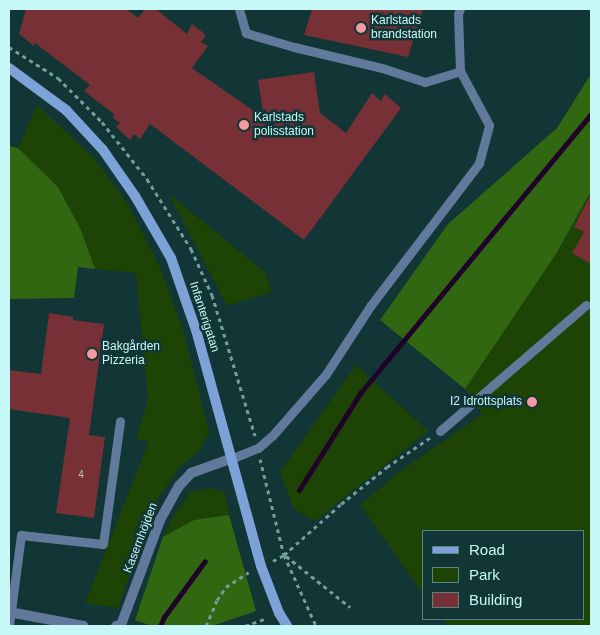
<!DOCTYPE html>
<meta charset="utf-8">
<style>
body{margin:0}
#map{position:relative;width:600px;height:635px;overflow:hidden;background:#123535;font-family:Arial,sans-serif}
div>[style]{position:absolute}
.green>*{inset:0;background:#1d4405}
.forest>*{inset:0;background:#316711}
.stream>*{height:5px;margin:-2.5px;padding:0 2.5px;transform-origin:2.5px;border-radius:2.5px;background:#1f0328}
.building>*{inset:0;background:#763036}
.path>*{height:3px;margin-top:-1.5px;transform-origin:0;background:repeating-linear-gradient(90deg,#739e9e 0 4px,transparent 0 8px)}
.lane>*{height:9px;margin:-4.5px;padding:0 4.5px;transform-origin:4.5px;border-radius:4.5px;background:#61799a}
.street>*{height:10px;margin:-5px;padding:0 5px;transform-origin:5px;border-radius:5px;background:#61799a}
.secondary>*{height:10px;margin:-5px;padding:0 5px;transform-origin:5px;border-radius:5px;background:#7da2d7}
.dots>*{width:14px;height:14px;translate:-50% -50%;box-sizing:border-box;border:2px solid #123535;border-radius:50%}
span{translate:-50% -50%;white-space:nowrap;text-align:center;line-height:1.15;-webkit-text-stroke:5px #123535;paint-order:stroke}
.number-label{font-size:10px;color:#b3c6c8}
.number-label span{-webkit-text-stroke-width:0}
.poi-label{font-size:12px;color:#c7f8f8}
.left{translate:0 -50%;text-align:left}
.right{translate:-100% -50%;text-align:right}
.street-label{font-size:12px;color:#c7f8f8}
.frame{position:absolute;inset:0;border:10px solid #c7f8f8;pointer-events:none}
.legend{position:absolute;left:422px;top:530px;width:162px;height:90px;box-sizing:border-box;background:#123535;border:1px solid #5a8383;margin:0;padding:6px 9px;list-style:none;font-size:15px;color:#c7f8f8}
.legend li{display:flex;align-items:center;gap:10px;height:25px}
.legend b{width:25px;border:1px solid #5a8383}
</style>
<div id="map">
<div class="green">
<i style="clip-path:polygon(37px 105px,93px 157px,126px 201px,159px 265px,183px 330px,209px 433px,200px 450px,178px 469px,155px 503px,118px 608px,85px 603px,149px 441px,136px 439px,148px 399px,136px 273px,95px 269px,81px 230px,58px 187px,18px 148px)"></i>
<i style="clip-path:polygon(591px 191px,591px 626px,451px 626px,442px 619px,584px 619px,584px 531px,424px 531px,424px 595px,360px 505px,398px 473px,482px 414px,465px 389px,556px 254px)"></i>
<i style="clip-path:polygon(169px 194px,265px 272px,272px 292px,227px 306px)"></i>
<i style="clip-path:polygon(356px 365px,428px 431px,315px 521px,294px 509px,280px 472px)"></i>
<i style="clip-path:polygon(210px 488px,225px 492px,229px 515px,194px 520px,163px 537px,176px 512px,191px 492px)"></i>
</div>
<div class="forest">
<i style="clip-path:polygon(591px 74px,591px 191px,556px 254px,465px 389px,380px 320px,448px 224px,557px 128px)"></i>
<i style="clip-path:polygon(9px 146px,18px 148px,58px 187px,81px 230px,95px 269px,78px 267px,74px 298px,9px 299px)"></i>
<i style="clip-path:polygon(229px 515px,256px 611px,212px 626px,152px 626px,135px 620px,163px 537px,194px 520px)"></i>
</div>
<div class="stream">
<i style="left:299px;top:490px;width:116px;rotate:-57.7deg"></i>
<i style="left:361px;top:392px;width:361px;rotate:-50.4deg"></i>
<i style="left:160px;top:626px;width:10px;rotate:-66deg"></i>
<i style="left:164px;top:617px;width:69px;rotate:-53.8deg"></i>
</div>
<div class="building">
<i style="clip-path:polygon(26px 9px,126px 9px,138px 18px,145px 9px,156px 9px,187px 34px,192px 24px,206px 35px,201px 42px,208px 46px,192px 68px,264px 118px,258px 80px,314px 72px,320px 113px,346px 133px,372px 93px,381px 101px,385px 94px,401px 108px,304px 240px,150px 124px,140px 139px,134px 134px,130px 140px,116px 127px,120px 123px,113px 118px,114px 114px,84px 91px,90px 85px,35px 43px,34px 46px,19px 34px)"></i>
<i style="clip-path:polygon(312px 9px,423px 9px,408px 57px,304px 35px)"></i>
<i style="clip-path:polygon(591px 194px,591px 264px,572px 253px,584px 232px,574px 227px)"></i>
<i style="clip-path:polygon(49px 313px,73px 317px,73px 320px,104px 324px,89px 435px,105px 437px,94px 518px,56px 513px,70px 418px,9px 409px,9px 370px,41px 374px)"></i>
</div>
<div class="path">
<i style="left:9px;top:47px;width:58px;rotate:32.3deg"></i>
<i style="left:58px;top:78px;width:62px;rotate:45deg"></i>
<i style="left:102px;top:122px;width:73px;rotate:51.7deg"></i>
<i style="left:147px;top:179px;width:83px;rotate:57.8deg"></i>
<i style="left:191px;top:249px;width:51px;rotate:65.5deg"></i>
<i style="left:212px;top:295px;width:147px;rotate:73deg"></i>
<i style="left:260px;top:459px;width:99px;rotate:76deg"></i>
<i style="left:284px;top:555px;width:78px;rotate:65.7deg"></i>
<i style="left:286px;top:556px;width:82px;rotate:38.6deg"></i>
<i style="left:273px;top:561px;width:13px;rotate:-29deg"></i>
<i style="left:284px;top:555px;width:76px;rotate:-41.8deg"></i>
<i style="left:341px;top:504px;width:59px;rotate:-38.8deg"></i>
<i style="left:387px;top:467px;width:53px;rotate:-34.3deg"></i>
<i style="left:206px;top:626px;width:28px;rotate:-67deg"></i>
<i style="left:217px;top:600px;width:16px;rotate:-55deg"></i>
<i style="left:226px;top:587px;width:27px;rotate:-33deg"></i>
<i style="left:245px;top:626px;width:23px;rotate:-20deg"></i>
</div>
<div class="lane">
<i style="left:239px;top:9px;width:25px;rotate:74deg"></i>
<i style="left:246px;top:33px;width:50px;rotate:16.3deg"></i>
<i style="left:294px;top:47px;width:90px;rotate:13.4deg"></i>
<i style="left:382px;top:68px;width:45px;rotate:18deg"></i>
<i style="left:425px;top:82px;width:37px;rotate:-17deg"></i>
<i style="left:440px;top:431px;width:193px;rotate:-40.8deg"></i>
<i style="left:233px;top:458px;width:27px;rotate:-22deg"></i>
<i style="left:258px;top:448px;width:18px;rotate:-41deg"></i>
<i style="left:272px;top:436px;width:82px;rotate:-48.9deg"></i>
<i style="left:326px;top:374px;width:82px;rotate:-56.9deg"></i>
<i style="left:371px;top:305px;width:178px;rotate:-52.7deg"></i>
<i style="left:479px;top:163px;width:39px;rotate:-75deg"></i>
<i style="left:489px;top:125px;width:61px;rotate:-118.2deg"></i>
<i style="left:460px;top:71px;width:57px;rotate:-92deg"></i>
<i style="left:458px;top:14px;width:5px;rotate:-68deg"></i>
<i style="left:9px;top:626px;width:92px;rotate:-82.5deg"></i>
<i style="left:21px;top:535px;width:82px;rotate:6.3deg"></i>
<i style="left:103px;top:544px;width:124px;rotate:-82.1deg"></i>
</div>
<div class="street">
<i style="left:9px;top:612px;width:76px;rotate:10.6deg"></i>
<i style="left:116px;top:626px;width:5px;rotate:-11deg"></i>
<i style="left:121px;top:625px;width:112px;rotate:-69.6deg"></i>
<i style="left:160px;top:520px;width:39px;rotate:-61deg"></i>
<i style="left:179px;top:486px;width:18px;rotate:-47deg"></i>
<i style="left:191px;top:473px;width:45px;rotate:-19.7deg"></i>
</div>
<div class="secondary">
<i style="left:9px;top:68px;width:71px;rotate:36.4deg"></i>
<i style="left:66px;top:110px;width:54px;rotate:47.2deg"></i>
<i style="left:103px;top:150px;width:56px;rotate:55.2deg"></i>
<i style="left:135px;top:196px;width:72px;rotate:59.9deg"></i>
<i style="left:171px;top:258px;width:76px;rotate:70.9deg"></i>
<i style="left:196px;top:330px;width:245px;rotate:74.6deg"></i>
<i style="left:261px;top:566px;width:50px;rotate:69deg"></i>
<i style="left:279px;top:613px;width:15px;rotate:58deg"></i>
</div>
<div class="dots">
<i style="left:361px;top:28px;background:#f49b9f"></i>
<i style="left:244px;top:125px;background:#f49b9f"></i>
<i style="left:92px;top:354px;background:#f49b9f"></i>
<i style="left:532px;top:402px;background:#f49b9f"></i>
</div>
<div class="number-label">
<span style="left:81px;top:475px">4</span>
</div>
<div class="poi-label">
<span class="left" style="left:371px;top:28px">Karlstads<br>brandstation</span>
<span class="left" style="left:254px;top:125px">Karlstads<br>polisstation</span>
<span class="left" style="left:102px;top:354px">Bakgården<br>Pizzeria</span>
<span class="right" style="left:522px;top:402px">I2 Idrottsplats</span>
</div>
<div class="street-label">
<span style="left:204px;top:317px;rotate:72deg">Infanterigatan</span>
<span style="left:141px;top:538px;rotate:-69deg">Kasernhöjden</span>
</div>
<div class="frame"></div>
<ul class="legend">
<li><b style="height:6px;background:#7da2d7"></b>Road</li>
<li><b style="height:14px;background:#1d4405"></b>Park</li>
<li><b style="height:14px;background:#763036"></b>Building</li>
</ul>
</div>
